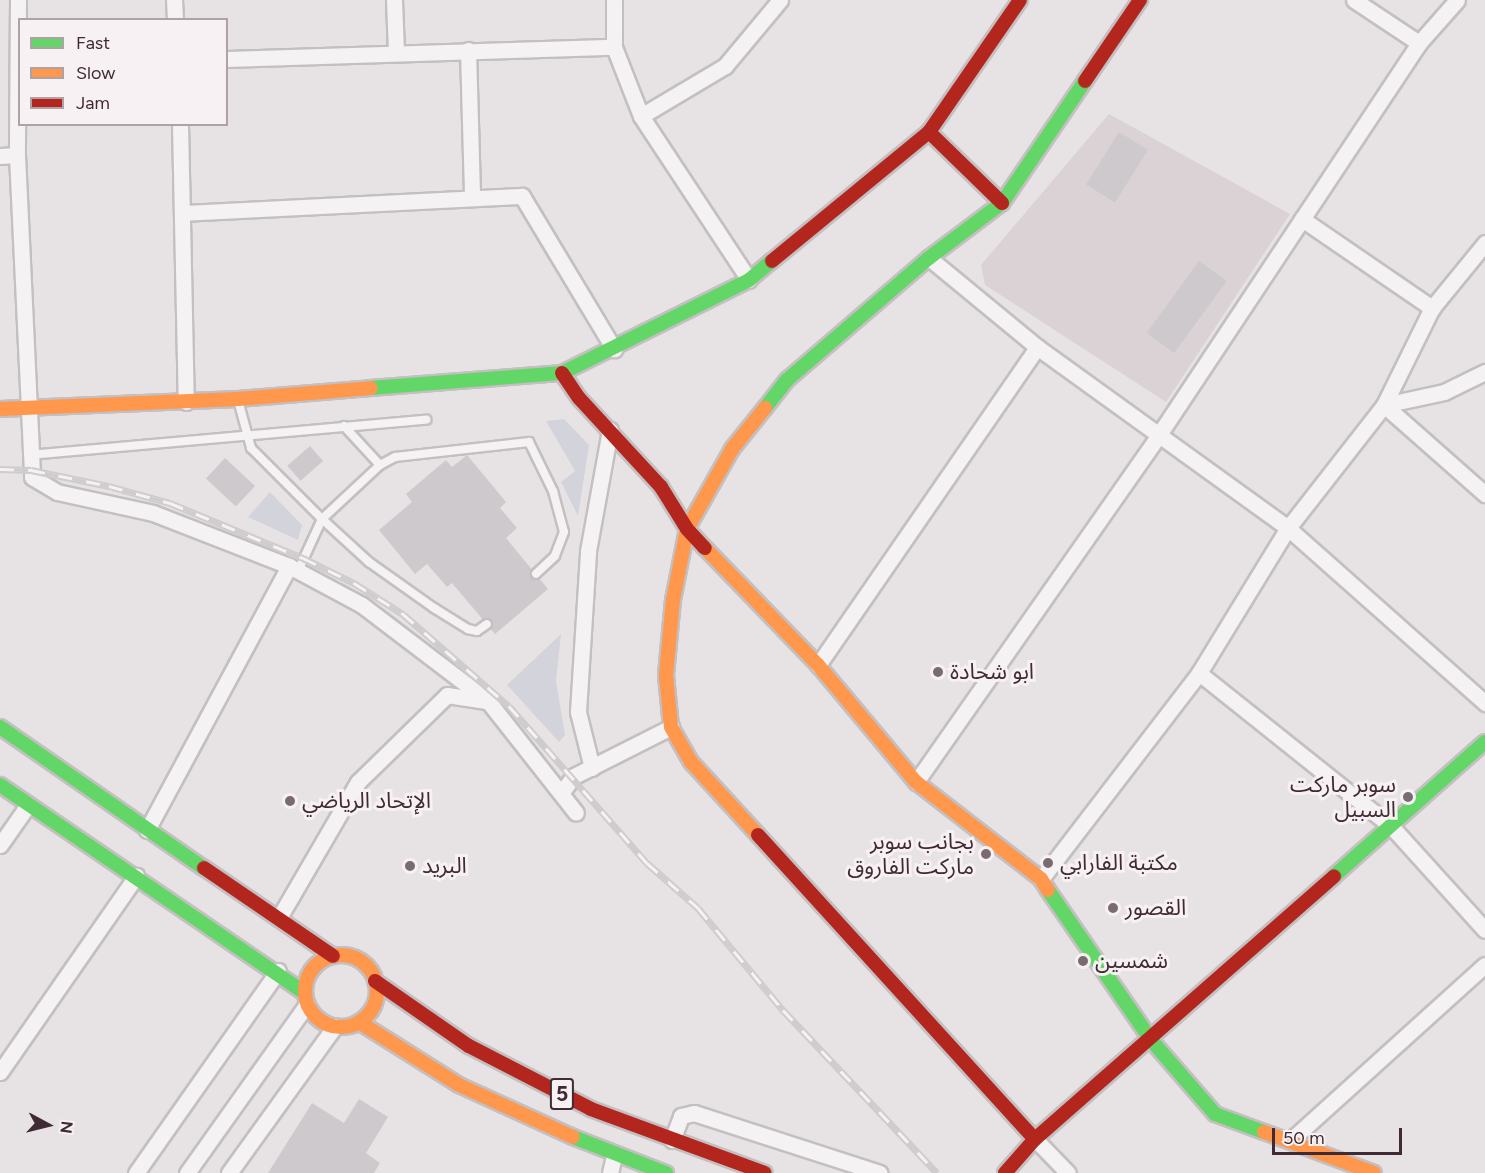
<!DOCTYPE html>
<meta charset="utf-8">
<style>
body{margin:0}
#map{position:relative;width:1485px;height:1173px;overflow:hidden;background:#e7e3e5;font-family:Figtree,"Noto Sans Arabic",sans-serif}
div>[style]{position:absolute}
.built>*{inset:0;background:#dad2d5}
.green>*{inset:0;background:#d3d4db}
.building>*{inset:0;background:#cec9cc;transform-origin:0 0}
.roads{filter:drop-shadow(2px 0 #c4bfc1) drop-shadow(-2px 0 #c4bfc1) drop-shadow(0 2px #c4bfc1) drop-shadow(0 -2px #c4bfc1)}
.lane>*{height:8px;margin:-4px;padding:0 4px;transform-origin:4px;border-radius:4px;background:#f5f2f3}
.street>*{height:15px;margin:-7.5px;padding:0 7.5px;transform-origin:7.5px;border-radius:7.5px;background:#f5f2f3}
.fast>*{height:14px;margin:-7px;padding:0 7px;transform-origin:7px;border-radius:7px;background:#63d668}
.slow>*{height:14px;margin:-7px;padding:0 7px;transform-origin:7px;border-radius:7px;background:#ff974d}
.slow>.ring{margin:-7px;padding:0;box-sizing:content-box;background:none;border:14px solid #ff974d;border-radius:50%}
.jam>*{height:14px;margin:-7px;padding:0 7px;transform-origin:7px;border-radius:7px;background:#b3261e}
.rail>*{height:7px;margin-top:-3.5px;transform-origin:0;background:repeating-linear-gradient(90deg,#f7f1f4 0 14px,#cfcccd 0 28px);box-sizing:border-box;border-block:2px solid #cfcccd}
.dots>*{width:16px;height:16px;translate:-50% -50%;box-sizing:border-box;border:3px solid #f7f1f4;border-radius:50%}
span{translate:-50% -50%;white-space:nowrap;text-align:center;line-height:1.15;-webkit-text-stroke:6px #f7f1f4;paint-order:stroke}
.shield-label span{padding:2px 4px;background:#f7f1f4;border:2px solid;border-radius:4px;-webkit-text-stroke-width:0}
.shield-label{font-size:21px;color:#402b34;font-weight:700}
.poi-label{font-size:22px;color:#402b34}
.left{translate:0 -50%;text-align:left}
.right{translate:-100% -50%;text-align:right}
.legend{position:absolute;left:18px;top:18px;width:210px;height:108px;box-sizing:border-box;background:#f7f1f4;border:2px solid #aea2a7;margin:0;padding:8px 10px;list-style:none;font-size:18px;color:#402b34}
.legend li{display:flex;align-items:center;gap:12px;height:30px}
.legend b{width:30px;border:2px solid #aea2a7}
.north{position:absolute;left:18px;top:1095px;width:60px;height:60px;-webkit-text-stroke:4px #f7f1f4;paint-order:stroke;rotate:97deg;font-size:16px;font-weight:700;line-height:24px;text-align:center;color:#402b34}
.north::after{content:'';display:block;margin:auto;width:21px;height:27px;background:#402b34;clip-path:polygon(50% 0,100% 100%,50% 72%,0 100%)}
.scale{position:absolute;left:1272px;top:1128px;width:130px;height:27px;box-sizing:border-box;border:3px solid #402b34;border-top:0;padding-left:8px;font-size:18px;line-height:21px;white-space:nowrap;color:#402b34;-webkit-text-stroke:4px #f7f1f4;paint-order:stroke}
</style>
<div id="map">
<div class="built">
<i style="clip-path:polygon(1109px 114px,1290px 214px,1166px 402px,985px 285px,981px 265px)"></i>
</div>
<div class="green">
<i style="clip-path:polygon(564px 419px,589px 445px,578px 516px,561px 482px,575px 471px,546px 421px)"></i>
<i style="clip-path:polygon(270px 492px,302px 525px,298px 540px,248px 517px)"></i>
<i style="clip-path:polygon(561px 634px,556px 681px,565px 735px,559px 742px,507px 685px)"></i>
</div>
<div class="building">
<i style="left:1119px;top:132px;width:34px;height:62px;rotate:32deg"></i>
<i style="left:1199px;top:261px;width:34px;height:89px;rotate:36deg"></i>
<i style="left:310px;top:446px;width:20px;height:30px;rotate:49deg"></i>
<i style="clip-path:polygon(467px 455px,506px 502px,500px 508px,517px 528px,506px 538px,548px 589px,495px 634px,452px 583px,447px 587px,427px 564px,415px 574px,379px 530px,412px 502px,406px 494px,446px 460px,452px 467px)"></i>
<i style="left:225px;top:458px;width:41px;height:28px;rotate:43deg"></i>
<i style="clip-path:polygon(359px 1099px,388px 1117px,366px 1153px,380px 1163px,374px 1173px,268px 1173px,312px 1103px,344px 1123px)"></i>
</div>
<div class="roads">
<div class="lane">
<i style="left:238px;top:400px;width:50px;rotate:74.8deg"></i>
<i style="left:251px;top:448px;width:100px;rotate:45deg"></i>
<i style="left:322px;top:519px;width:79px;rotate:-43deg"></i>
<i style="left:344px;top:426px;width:53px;rotate:47.3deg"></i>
<i style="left:380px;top:465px;width:17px;rotate:-28deg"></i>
<i style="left:395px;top:457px;width:135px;rotate:-6.4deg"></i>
<i style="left:529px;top:442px;width:55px;rotate:63.9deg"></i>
<i style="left:553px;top:491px;width:42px;rotate:75deg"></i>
<i style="left:564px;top:532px;width:26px;rotate:111deg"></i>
<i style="left:555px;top:556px;width:26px;rotate:137deg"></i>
<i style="left:30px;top:455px;width:398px;rotate:-5.1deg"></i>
<i style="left:298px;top:571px;width:57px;rotate:-65.2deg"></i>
<i style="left:322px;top:519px;width:64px;rotate:42.5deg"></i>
<i style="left:369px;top:562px;width:80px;rotate:35.3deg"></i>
<i style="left:434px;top:608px;width:40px;rotate:32deg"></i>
<i style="left:468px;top:629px;width:9px;rotate:13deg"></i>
<i style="left:477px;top:631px;width:12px;rotate:-35deg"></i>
</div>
<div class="street">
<i style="left:18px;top:0;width:155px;rotate:90.4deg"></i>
<i style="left:17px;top:155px;width:322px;rotate:87.3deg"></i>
<i style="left:32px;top:477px;width:29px;rotate:31deg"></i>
<i style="left:57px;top:492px;width:98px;rotate:12.3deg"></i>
<i style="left:153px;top:513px;width:146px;rotate:21.3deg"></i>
<i style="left:289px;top:566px;width:83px;rotate:28.1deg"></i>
<i style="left:362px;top:605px;width:158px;rotate:37.3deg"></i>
<i style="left:488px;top:701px;width:142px;rotate:51.8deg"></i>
<i style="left:174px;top:0;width:20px;rotate:87deg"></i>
<i style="left:394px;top:0;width:52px;rotate:87.8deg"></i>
<i style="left:614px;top:0;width:47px;rotate:90deg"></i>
<i style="left:614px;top:47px;width:74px;rotate:68.6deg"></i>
<i style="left:641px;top:116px;width:196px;rotate:56.6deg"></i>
<i style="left:1354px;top:0;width:78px;rotate:33.5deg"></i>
<i style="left:468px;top:50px;width:146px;rotate:88.4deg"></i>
<i style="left:226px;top:59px;width:388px;rotate:-1.8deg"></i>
<i style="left:641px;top:116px;width:98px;rotate:-30.8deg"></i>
<i style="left:725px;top:66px;width:86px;rotate:-50.2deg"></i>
<i style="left:180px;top:124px;width:278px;rotate:88.8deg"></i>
<i style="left:0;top:156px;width:17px;rotate:-3deg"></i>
<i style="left:183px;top:213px;width:339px;rotate:-2.9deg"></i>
<i style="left:522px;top:196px;width:179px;rotate:59deg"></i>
<i style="left:1302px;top:219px;width:158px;rotate:34.4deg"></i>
<i style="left:929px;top:258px;width:140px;rotate:39.5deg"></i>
<i style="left:1037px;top:347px;width:309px;rotate:35.8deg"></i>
<i style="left:1288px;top:528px;width:264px;rotate:41.6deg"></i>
<i style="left:1384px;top:405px;width:135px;rotate:41.4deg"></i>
<i style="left:1384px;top:405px;width:61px;rotate:-12.2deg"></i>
<i style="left:1444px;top:392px;width:46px;rotate:-26deg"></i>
<i style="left:818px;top:665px;width:386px;rotate:-55.4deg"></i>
<i style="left:1199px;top:673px;width:246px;rotate:38.6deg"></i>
<i style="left:1391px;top:826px;width:140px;rotate:47.9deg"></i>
<i style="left:592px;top:768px;width:58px;rotate:-104deg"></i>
<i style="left:578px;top:712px;width:161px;rotate:-86.4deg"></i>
<i style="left:588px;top:551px;width:123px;rotate:-79.7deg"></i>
<i style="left:916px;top:782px;width:426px;rotate:-55deg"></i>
<i style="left:1160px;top:433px;width:468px;rotate:-56.4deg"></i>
<i style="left:1419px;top:43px;width:57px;rotate:-48.5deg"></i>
<i style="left:561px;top:793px;width:21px;rotate:-53deg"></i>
<i style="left:574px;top:776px;width:109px;rotate:-26.8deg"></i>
<i style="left:147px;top:830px;width:300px;rotate:-61.7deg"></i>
<i style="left:0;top:845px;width:49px;rotate:-55deg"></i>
<i style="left:1041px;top:879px;width:260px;rotate:-52.5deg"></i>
<i style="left:1199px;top:673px;width:170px;rotate:-58.5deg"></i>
<i style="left:1288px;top:528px;width:156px;rotate:-52deg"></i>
<i style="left:1384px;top:405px;width:108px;rotate:-63.7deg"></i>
<i style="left:1432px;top:308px;width:84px;rotate:-50.8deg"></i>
<i style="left:280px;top:916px;width:155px;rotate:-59.8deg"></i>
<i style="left:358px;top:782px;width:124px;rotate:-44.3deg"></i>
<i style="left:447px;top:695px;width:38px;rotate:9deg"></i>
<i style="left:0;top:1072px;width:239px;rotate:-55.2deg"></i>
<i style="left:1035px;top:1139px;width:47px;rotate:45.9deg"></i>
<i style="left:672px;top:1140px;width:26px;rotate:-69deg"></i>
<i style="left:681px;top:1116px;width:13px;rotate:-13deg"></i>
<i style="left:694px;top:1113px;width:195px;rotate:17.9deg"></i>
<i style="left:1291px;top:1140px;width:261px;rotate:-42.1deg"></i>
<i style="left:136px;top:1173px;width:247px;rotate:-54.9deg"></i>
<i style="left:187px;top:1173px;width:207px;rotate:-54.6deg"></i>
<i style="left:229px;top:1173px;width:181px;rotate:-54.2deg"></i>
<i style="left:610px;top:1173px;width:18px;rotate:-77deg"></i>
</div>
<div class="fast">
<i style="left:371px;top:388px;width:192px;rotate:-4.5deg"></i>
<i style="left:562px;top:373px;width:209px;rotate:-26.4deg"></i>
<i style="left:749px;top:280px;width:30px;rotate:-40deg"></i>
<i style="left:765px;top:408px;width:36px;rotate:-52deg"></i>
<i style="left:787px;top:380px;width:187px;rotate:-40.7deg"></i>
<i style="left:929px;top:258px;width:91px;rotate:-37deg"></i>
<i style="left:1002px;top:203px;width:148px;rotate:-55.8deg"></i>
<i style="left:0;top:727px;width:248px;rotate:34.7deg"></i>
<i style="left:0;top:785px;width:369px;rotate:34.3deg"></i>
<i style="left:1334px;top:876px;width:202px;rotate:-41.6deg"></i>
<i style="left:1048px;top:890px;width:182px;rotate:55.5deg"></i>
<i style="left:1151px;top:1040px;width:98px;rotate:49.1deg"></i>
<i style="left:1215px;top:1114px;width:52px;rotate:20.2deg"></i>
<i style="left:573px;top:1137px;width:100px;rotate:21.2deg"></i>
</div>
<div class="slow">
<i style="left:0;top:409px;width:238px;rotate:-2.4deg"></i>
<i style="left:238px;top:399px;width:133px;rotate:-4.7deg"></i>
<i style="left:705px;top:548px;width:163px;rotate:46deg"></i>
<i style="left:818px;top:665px;width:153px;rotate:50.1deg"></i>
<i style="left:916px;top:782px;width:158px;rotate:37.8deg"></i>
<i style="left:1041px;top:879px;width:13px;rotate:58deg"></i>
<i style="left:758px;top:835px;width:99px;rotate:-132.5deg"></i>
<i style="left:691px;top:762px;width:40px;rotate:-119.7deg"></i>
<i style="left:671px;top:727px;width:52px;rotate:-95.5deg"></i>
<i style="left:666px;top:675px;width:75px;rotate:-84.7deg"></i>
<i style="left:673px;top:600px;width:72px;rotate:-78.8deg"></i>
<i style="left:687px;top:529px;width:92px;rotate:-60.6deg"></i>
<i style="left:732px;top:449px;width:53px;rotate:-51.2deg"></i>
<i class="ring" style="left:305px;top:955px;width:58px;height:58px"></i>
<i style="left:359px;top:1022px;width:118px;rotate:32.2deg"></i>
<i style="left:459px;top:1085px;width:125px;rotate:24.5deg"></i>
<i style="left:1264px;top:1132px;width:117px;rotate:20.4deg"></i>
</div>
<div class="jam">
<i style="left:1085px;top:81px;width:98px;rotate:-55.8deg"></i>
<i style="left:929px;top:132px;width:102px;rotate:44.2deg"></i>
<i style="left:772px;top:261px;width:203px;rotate:-39.4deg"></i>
<i style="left:929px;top:132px;width:160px;rotate:-55.4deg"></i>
<i style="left:562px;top:373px;width:30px;rotate:56deg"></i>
<i style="left:579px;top:398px;width:121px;rotate:47.3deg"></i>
<i style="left:661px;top:487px;width:49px;rotate:58.2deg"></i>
<i style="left:687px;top:529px;width:26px;rotate:47deg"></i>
<i style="left:758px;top:835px;width:411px;rotate:47.7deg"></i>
<i style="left:204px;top:868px;width:156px;rotate:34.3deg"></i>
<i style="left:375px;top:981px;width:114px;rotate:34.7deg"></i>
<i style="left:469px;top:1046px;width:137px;rotate:27.3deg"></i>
<i style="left:591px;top:1109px;width:185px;rotate:20.2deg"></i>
<i style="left:1005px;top:1173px;width:45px;rotate:-48.6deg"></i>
<i style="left:1035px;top:1139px;width:398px;rotate:-41.3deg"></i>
</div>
</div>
<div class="rail">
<i style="left:0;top:469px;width:31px;rotate:2deg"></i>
<i style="left:31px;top:470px;width:80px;rotate:11.6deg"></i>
<i style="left:109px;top:486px;width:63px;rotate:15.6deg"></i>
<i style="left:170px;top:503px;width:144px;rotate:22.5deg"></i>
<i style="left:303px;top:558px;width:57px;rotate:26.1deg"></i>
<i style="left:354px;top:583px;width:58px;rotate:32.3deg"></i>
<i style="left:403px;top:614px;width:140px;rotate:41deg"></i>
<i style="left:509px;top:706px;width:209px;rotate:48.7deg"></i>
<i style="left:647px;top:863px;width:68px;rotate:41.4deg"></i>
<i style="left:698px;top:908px;width:133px;rotate:50.2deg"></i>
<i style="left:783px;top:1010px;width:224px;rotate:46.6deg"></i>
</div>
<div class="dots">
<i style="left:938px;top:672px;background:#7a6b72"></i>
<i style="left:1408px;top:797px;background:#7a6b72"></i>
<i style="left:290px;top:801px;background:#7a6b72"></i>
<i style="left:986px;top:854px;background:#7a6b72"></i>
<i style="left:1048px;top:863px;background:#7a6b72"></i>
<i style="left:410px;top:866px;background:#7a6b72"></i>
<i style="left:1113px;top:908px;background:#7a6b72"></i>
<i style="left:1083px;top:961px;background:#7a6b72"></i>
</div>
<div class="shield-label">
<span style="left:562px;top:1094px">5</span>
</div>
<div class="poi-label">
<span class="left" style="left:950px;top:672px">ابو شحادة</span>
<span class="right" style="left:1396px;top:797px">سوبر ماركت<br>السبيل</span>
<span class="left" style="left:302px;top:801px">الإتحاد الرياضي</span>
<span class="right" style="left:974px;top:854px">بجانب سوبر<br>ماركت الفاروق</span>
<span class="left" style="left:1060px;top:863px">مكتبة الفارابي</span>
<span class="left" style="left:422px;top:866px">البريد</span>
<span class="left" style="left:1125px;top:908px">القصور</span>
<span class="left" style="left:1095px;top:961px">شمسين</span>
</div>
<ul class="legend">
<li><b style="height:8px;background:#63d668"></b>Fast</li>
<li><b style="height:8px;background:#ff974d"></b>Slow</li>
<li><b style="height:8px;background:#b3261e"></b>Jam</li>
</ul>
<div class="north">N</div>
<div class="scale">50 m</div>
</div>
